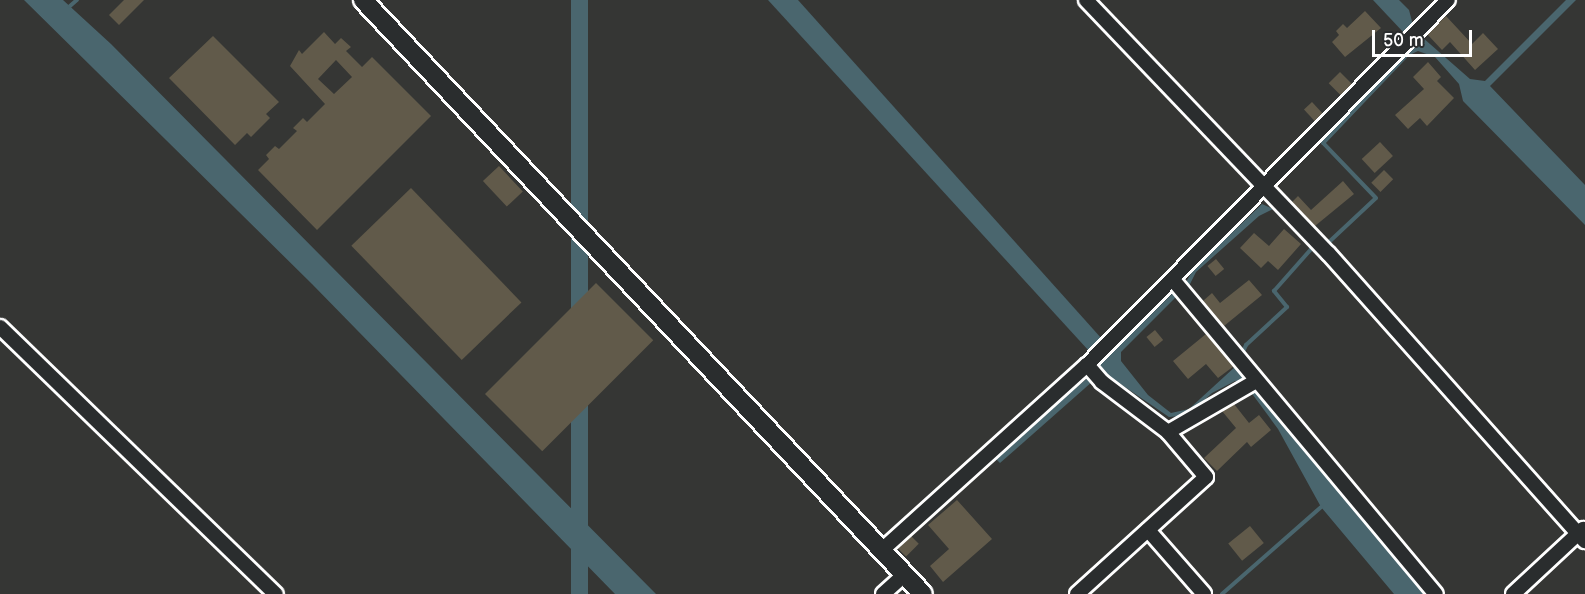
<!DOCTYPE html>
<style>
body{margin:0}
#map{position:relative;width:1585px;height:594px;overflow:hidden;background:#353634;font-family:"Balsamiq Sans",sans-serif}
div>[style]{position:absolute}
.water>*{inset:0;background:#4a666e;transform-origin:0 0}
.stream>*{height:4px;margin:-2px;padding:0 2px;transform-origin:2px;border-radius:2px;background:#4a666e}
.building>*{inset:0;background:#615a4a;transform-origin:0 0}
.roads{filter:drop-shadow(2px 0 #fff) drop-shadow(-2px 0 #fff) drop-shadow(0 2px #fff) drop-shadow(0 -2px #fff)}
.minor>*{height:14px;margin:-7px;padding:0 7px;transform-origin:7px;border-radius:7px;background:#2a2d2e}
.tertiary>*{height:18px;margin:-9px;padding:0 9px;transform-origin:9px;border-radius:9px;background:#2a2d2e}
span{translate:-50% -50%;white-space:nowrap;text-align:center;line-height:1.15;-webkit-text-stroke:4.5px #2a2d2e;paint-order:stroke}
.scale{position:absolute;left:1372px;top:30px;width:100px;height:27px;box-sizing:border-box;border:3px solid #fff;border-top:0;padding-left:8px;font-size:18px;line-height:21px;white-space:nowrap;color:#fff;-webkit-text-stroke:4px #2a2d2e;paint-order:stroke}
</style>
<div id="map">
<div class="water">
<i style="clip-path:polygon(24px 0,63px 0,111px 44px,656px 594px,615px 594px,312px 284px)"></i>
<i style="left:571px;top:0;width:17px;height:609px"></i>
<i style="clip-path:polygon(768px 0,798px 0,1102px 339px,1089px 351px)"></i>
<i style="clip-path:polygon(1373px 0,1399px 0,1409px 10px,1413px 25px,1404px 33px)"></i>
<i style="clip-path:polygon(1566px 0,1576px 0,1490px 86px,1585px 185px,1585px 225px,1463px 101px,1459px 84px,1435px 57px,1418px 51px,1405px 57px,1408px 48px,1422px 37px,1470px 79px,1485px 81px)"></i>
<i style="clip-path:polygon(1262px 204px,1273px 209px,1259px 216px,1196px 272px,1189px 286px,1186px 282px,1193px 270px)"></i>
<i style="clip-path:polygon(1177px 289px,1180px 293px,1121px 352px,1121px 361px,1148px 395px,1171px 413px,1189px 409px,1237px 365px,1247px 382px,1235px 381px,1212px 393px,1188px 415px,1169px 417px,1097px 368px,1098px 361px,1116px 349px)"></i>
<i style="clip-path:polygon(1089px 377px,1093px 381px,1000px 463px,993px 456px)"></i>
<i style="clip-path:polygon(1253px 389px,1425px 594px,1394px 594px,1321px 507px,1278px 429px,1250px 391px)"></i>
</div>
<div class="stream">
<i style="left:70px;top:6px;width:9px;rotate:-41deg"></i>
<i style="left:1329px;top:242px;width:64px;rotate:-43.1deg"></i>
<i style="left:1376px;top:198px;width:76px;rotate:-133.9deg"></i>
<i style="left:1323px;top:143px;width:119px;rotate:-46.4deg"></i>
<i style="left:1242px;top:354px;width:10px;rotate:-66deg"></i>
<i style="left:1246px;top:345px;width:56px;rotate:-42.8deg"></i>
<i style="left:1287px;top:307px;width:21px;rotate:-129deg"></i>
<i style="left:1274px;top:291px;width:57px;rotate:-48.5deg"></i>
<i style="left:1222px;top:594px;width:132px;rotate:-41.3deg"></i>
</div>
<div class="building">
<i style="clip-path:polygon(124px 0,144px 0,119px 25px,109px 15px)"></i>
<i style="clip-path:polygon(1365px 11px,1381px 28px,1345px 57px,1332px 42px,1339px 35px,1336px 31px,1343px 24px,1347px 28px)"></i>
<i style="clip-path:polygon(1446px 16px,1472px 44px,1483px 33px,1498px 49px,1475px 70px,1450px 42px,1442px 50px,1427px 34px)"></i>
<i style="clip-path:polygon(evenodd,324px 32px,335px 44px,341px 38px,351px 47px,346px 51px,362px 67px,372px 57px,431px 116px,317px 230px,258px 170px,269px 159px,266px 155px,275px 146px,279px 149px,297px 131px,293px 128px,303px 118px,307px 122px,325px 104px,290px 66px,299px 50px,302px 54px,324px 32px,336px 60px,352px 77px,334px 94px,318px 79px,336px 60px)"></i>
<i style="clip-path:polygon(213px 36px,279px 102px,266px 114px,270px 118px,251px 137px,247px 133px,235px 145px,169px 78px)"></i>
<i style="clip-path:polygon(1428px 62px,1441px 77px,1437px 81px,1454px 98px,1427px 126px,1420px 118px,1408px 129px,1395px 115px,1424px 89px,1413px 77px)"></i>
<i style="left:1340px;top:72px;width:17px;height:16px;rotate:45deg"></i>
<i style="left:1312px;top:102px;width:16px;height:11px;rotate:47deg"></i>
<i style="left:1380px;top:142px;width:19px;height:25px;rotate:47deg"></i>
<i style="left:499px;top:166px;width:35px;height:22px;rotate:47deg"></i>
<i style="left:1384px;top:170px;width:13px;height:18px;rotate:45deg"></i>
<i style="clip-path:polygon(1343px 181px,1354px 194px,1315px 226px,1292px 202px,1298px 196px,1311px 210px)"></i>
<i style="left:411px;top:188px;width:159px;height:83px;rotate:46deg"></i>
<i style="clip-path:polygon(1284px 229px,1301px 244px,1278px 270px,1268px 261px,1261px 268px,1240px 248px,1254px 233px,1269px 246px)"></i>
<i style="left:1216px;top:259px;width:13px;height:11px;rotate:51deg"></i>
<i style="clip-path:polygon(1249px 280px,1262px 295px,1224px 326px,1203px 301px,1212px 293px,1220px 303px)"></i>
<i style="left:596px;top:283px;width:81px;height:157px;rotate:45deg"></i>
<i style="left:1155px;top:330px;width:13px;height:11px;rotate:51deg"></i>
<i style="clip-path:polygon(1206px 334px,1234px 366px,1218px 378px,1206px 364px,1188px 379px,1173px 361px)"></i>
<i style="clip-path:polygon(1234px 404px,1249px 423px,1259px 415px,1271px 430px,1251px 447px,1247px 442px,1217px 471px,1204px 458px,1236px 428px,1222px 411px)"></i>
<i style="clip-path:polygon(957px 500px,992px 539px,943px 582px,930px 566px,949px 549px,928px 525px)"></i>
<i style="left:1250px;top:526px;width:22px;height:28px;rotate:51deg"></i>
<i style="left:911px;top:536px;width:11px;height:18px;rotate:45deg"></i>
</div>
<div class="roads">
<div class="minor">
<i style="left:1086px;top:0;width:350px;rotate:46.3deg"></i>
<i style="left:1328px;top:253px;width:386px;rotate:48.3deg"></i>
<i style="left:1174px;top:281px;width:408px;rotate:50.1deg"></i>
<i style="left:0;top:327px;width:384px;rotate:44.1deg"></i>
<i style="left:1168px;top:432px;width:102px;rotate:-30.1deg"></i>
<i style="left:1148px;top:530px;width:85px;rotate:48.8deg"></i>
<i style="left:882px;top:550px;width:276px;rotate:-42.1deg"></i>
<i style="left:1087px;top:365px;width:513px;rotate:-45.32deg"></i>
<i style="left:883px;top:594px;width:28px;rotate:-42deg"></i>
<i style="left:1077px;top:594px;width:174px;rotate:-42.2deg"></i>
<i style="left:1206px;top:477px;width:59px;rotate:-130.2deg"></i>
<i style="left:1168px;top:432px;width:83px;rotate:-142.9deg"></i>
<i style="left:1102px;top:382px;width:23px;rotate:-131deg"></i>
<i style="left:1513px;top:594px;width:96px;rotate:-42.9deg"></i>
</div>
<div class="tertiary">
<i style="left:363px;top:0;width:816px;rotate:46.69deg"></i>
</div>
</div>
<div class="scale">50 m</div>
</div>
